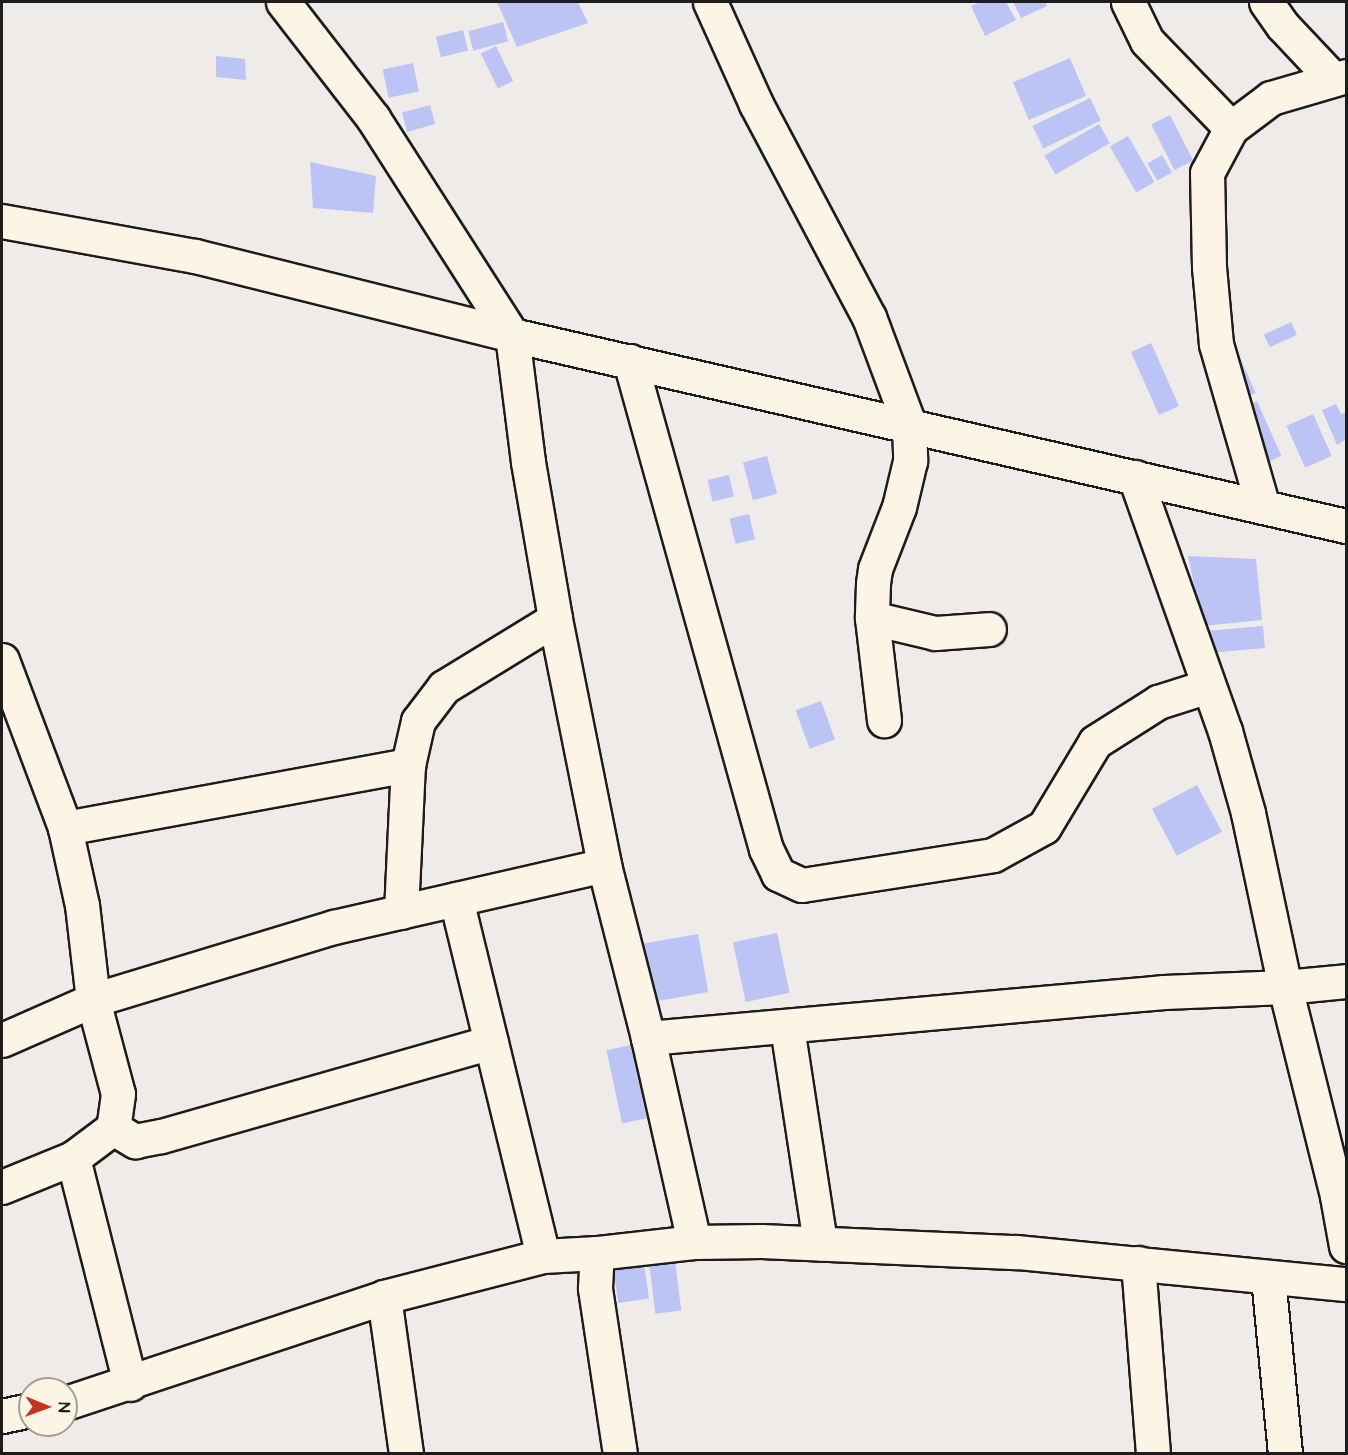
<!DOCTYPE html>
<style>
body{margin:0}
#map{position:relative;width:1348px;height:1455px;overflow:hidden;background:#efebe8;font-family:"Architects Daughter",sans-serif}
div>[style]{position:absolute}
.building>*{inset:0;background:#bbc4f5;transform-origin:0 0}
.roads{filter:drop-shadow(2px 0 #1c1c1c) drop-shadow(-2px 0 #1c1c1c) drop-shadow(0 2px #1c1c1c) drop-shadow(0 -2px #1c1c1c)}
.street>*{height:33px;margin:-16.5px;padding:0 16.5px;transform-origin:16.5px;border-radius:16.5px;background:#fcf5e5}
.secondary>*{height:33px;margin:-16.5px;padding:0 16.5px;transform-origin:16.5px;border-radius:16.5px;background:#fcf5e5}
span{translate:-50% -50%;white-space:nowrap;text-align:center;line-height:1.15;-webkit-text-stroke:4.5px #fcf5e5;paint-order:stroke}
.frame{position:absolute;inset:0;border:3px solid #1c1c1c;pointer-events:none}
.north{position:absolute;left:18px;top:1377px;width:60px;height:60px;box-sizing:border-box;background:#fcf5e5;border:2px solid #a29e95;border-radius:50%;rotate:91deg;font-size:16px;font-weight:700;line-height:24px;text-align:center;color:#1c1c1c}
.north::after{content:'';display:block;margin:auto;width:21px;height:27px;background:#c8321e;clip-path:polygon(50% 0,100% 100%,50% 72%,0 100%)}
</style>
<div id="map">
<div class="building">
<i style="clip-path:polygon(497px 2px,578px 2px,588px 23px,517px 47px)"></i>
<i style="clip-path:polygon(981px 2px,1006px 2px,1016px 20px,985px 36px,971px 6px)"></i>
<i style="clip-path:polygon(1013px 2px,1045px 2px,1047px 6px,1021px 18px)"></i>
<i style="left:503px;top:22px;width:20px;height:36px;rotate:75deg"></i>
<i style="left:463px;top:30px;width:21px;height:28px;rotate:76deg"></i>
<i style="left:496px;top:46px;width:39px;height:17px;rotate:64deg"></i>
<i style="clip-path:polygon(216px 56px,245px 59px,246px 80px,216px 77px)"></i>
<i style="left:1070px;top:58px;width:41px;height:62px;rotate:67deg"></i>
<i style="left:413px;top:63px;width:29px;height:31px;rotate:78deg"></i>
<i style="left:1090px;top:98px;width:25px;height:64px;rotate:64deg"></i>
<i style="left:430px;top:105px;width:20px;height:29px;rotate:75deg"></i>
<i style="left:1170px;top:115px;width:51px;height:21px;rotate:63deg"></i>
<i style="left:1099px;top:124px;width:22px;height:63px;rotate:60deg"></i>
<i style="left:1128px;top:136px;width:53px;height:21px;rotate:60deg"></i>
<i style="left:1162px;top:155px;width:20px;height:17px;rotate:60deg"></i>
<i style="clip-path:polygon(310px 162px,376px 176px,373px 213px,313px 208px)"></i>
<i style="left:1291px;top:322px;width:14px;height:30px;rotate:65deg"></i>
<i style="left:1151px;top:343px;width:69px;height:22px;rotate:66deg"></i>
<i style="left:1237px;top:351px;width:46px;height:15px;rotate:66deg"></i>
<i style="left:1257px;top:401px;width:60px;height:14px;rotate:66deg"></i>
<i style="clip-path:polygon(1336px 404px,1341px 414px,1346px 413px,1346px 439px,1337px 445px,1322px 410px)"></i>
<i style="left:1313px;top:414px;width:46px;height:29px;rotate:66deg"></i>
<i style="left:767px;top:456px;width:39px;height:25px;rotate:75deg"></i>
<i style="left:729px;top:475px;width:22px;height:22px;rotate:77deg"></i>
<i style="left:749px;top:514px;width:26px;height:20px;rotate:77deg"></i>
<i style="clip-path:polygon(1188px 556px,1256px 559px,1262px 620px,1203px 626px)"></i>
<i style="left:1263px;top:626px;width:22px;height:57px;rotate:85deg"></i>
<i style="left:821px;top:701px;width:41px;height:27px;rotate:70deg"></i>
<i style="left:1197px;top:785px;width:53px;height:51px;rotate:62deg"></i>
<i style="left:777px;top:933px;width:61px;height:45px;rotate:78deg"></i>
<i style="left:698px;top:934px;width:59px;height:55px;rotate:80deg"></i>
<i style="left:631px;top:1045px;width:75px;height:25px;rotate:78deg"></i>
<i style="left:674px;top:1252px;width:59px;height:26px;rotate:83deg"></i>
<i style="left:643px;top:1256px;width:43px;height:31px;rotate:82deg"></i>
</div>
<div class="roads">
<div class="street">
<i style="left:283px;top:2px;width:147px;rotate:52.2deg"></i>
<i style="left:373px;top:118px;width:258px;rotate:57.4deg"></i>
<i style="left:512px;top:335px;width:128px;rotate:82.8deg"></i>
<i style="left:528px;top:462px;width:159px;rotate:80.2deg"></i>
<i style="left:555px;top:619px;width:251px;rotate:78.7deg"></i>
<i style="left:604px;top:865px;width:179px;rotate:75.7deg"></i>
<i style="left:648px;top:1038px;width:209px;rotate:77.3deg"></i>
<i style="left:694px;top:1242px;width:67px;rotate:-0.9deg"></i>
<i style="left:761px;top:1241px;width:256px;rotate:2.5deg"></i>
<i style="left:1017px;top:1252px;width:331px;rotate:5.6deg"></i>
<i style="left:710px;top:2px;width:112px;rotate:65.7deg"></i>
<i style="left:756px;top:104px;width:241px;rotate:62.1deg"></i>
<i style="left:869px;top:317px;width:114px;rotate:69.5deg"></i>
<i style="left:909px;top:424px;width:37px;rotate:88deg"></i>
<i style="left:910px;top:461px;width:47px;rotate:103.4deg"></i>
<i style="left:899px;top:507px;width:66px;rotate:111.2deg"></i>
<i style="left:875px;top:569px;width:15px;rotate:98deg"></i>
<i style="left:873px;top:584px;width:34px;rotate:92deg"></i>
<i style="left:872px;top:618px;width:103px;rotate:83.3deg"></i>
<i style="left:1128px;top:2px;width:43px;rotate:64deg"></i>
<i style="left:1147px;top:41px;width:121px;rotate:46deg"></i>
<i style="left:1266px;top:2px;width:29px;rotate:55deg"></i>
<i style="left:1283px;top:26px;width:73px;rotate:46.7deg"></i>
<i style="left:630px;top:361px;width:507px;rotate:74.43deg"></i>
<i style="left:766px;top:849px;width:28px;rotate:64deg"></i>
<i style="left:778px;top:874px;width:26px;rotate:25deg"></i>
<i style="left:802px;top:885px;width:193px;rotate:-8.9deg"></i>
<i style="left:993px;top:855px;width:58px;rotate:-28.8deg"></i>
<i style="left:1044px;top:827px;width:99px;rotate:-59deg"></i>
<i style="left:1095px;top:742px;width:75px;rotate:-32.4deg"></i>
<i style="left:1158px;top:702px;width:52px;rotate:-17.7deg"></i>
<i style="left:1135px;top:477px;width:269px;rotate:70.5deg"></i>
<i style="left:1225px;top:731px;width:85px;rotate:74.3deg"></i>
<i style="left:1248px;top:813px;width:178px;rotate:78deg"></i>
<i style="left:1285px;top:987px;width:215px;rotate:76deg"></i>
<i style="left:1337px;top:1196px;width:51px;rotate:79.8deg"></i>
<i style="left:1263px;top:507px;width:170px;rotate:-106.1deg"></i>
<i style="left:1216px;top:344px;width:77px;rotate:-95.2deg"></i>
<i style="left:1209px;top:267px;width:94px;rotate:-91.2deg"></i>
<i style="left:1207px;top:173px;width:51px;rotate:-61.9deg"></i>
<i style="left:1231px;top:128px;width:50px;rotate:-36.9deg"></i>
<i style="left:1271px;top:98px;width:78px;rotate:-16.3deg"></i>
<i style="left:872px;top:618px;width:65px;rotate:13.4deg"></i>
<i style="left:935px;top:633px;width:54px;rotate:-4.2deg"></i>
<i style="left:2px;top:660px;width:179px;rotate:69.4deg"></i>
<i style="left:65px;top:828px;width:79px;rotate:77.6deg"></i>
<i style="left:82px;top:905px;width:96px;rotate:83.4deg"></i>
<i style="left:93px;top:1000px;width:97px;rotate:75.1deg"></i>
<i style="left:118px;top:1094px;width:34px;rotate:98deg"></i>
<i style="left:113px;top:1128px;width:50px;rotate:143.1deg"></i>
<i style="left:73px;top:1158px;width:77px;rotate:157.8deg"></i>
<i style="left:65px;top:828px;width:349px;rotate:-10.4deg"></i>
<i style="left:456px;top:899px;width:367px;rotate:76.3deg"></i>
<i style="left:401px;top:912px;width:147px;rotate:-87.3deg"></i>
<i style="left:408px;top:765px;width:45px;rotate:-77.2deg"></i>
<i style="left:418px;top:721px;width:43px;rotate:-52.6deg"></i>
<i style="left:444px;top:687px;width:130px;rotate:-31.5deg"></i>
<i style="left:787px;top:1027px;width:219px;rotate:81.3deg"></i>
<i style="left:648px;top:1038px;width:518px;rotate:-5.09deg"></i>
<i style="left:1164px;top:992px;width:121px;rotate:-2.4deg"></i>
<i style="left:1285px;top:987px;width:61px;rotate:-5.6deg"></i>
<i style="left:2px;top:1040px;width:99px;rotate:-23.7deg"></i>
<i style="left:93px;top:1000px;width:252px;rotate:-16.9deg"></i>
<i style="left:334px;top:927px;width:277px;rotate:-12.9deg"></i>
<i style="left:113px;top:1128px;width:26px;rotate:31deg"></i>
<i style="left:135px;top:1141px;width:26px;rotate:-11deg"></i>
<i style="left:161px;top:1136px;width:343px;rotate:-15.9deg"></i>
<i style="left:73px;top:1158px;width:233px;rotate:75.8deg"></i>
<i style="left:1138px;top:1263px;width:192px;rotate:85.5deg"></i>
<i style="left:1268px;top:1277px;width:178px;rotate:84.5deg"></i>
<i style="left:384px;top:1297px;width:159px;rotate:82deg"></i>
<i style="left:66px;top:1403px;width:335px;rotate:-18.4deg"></i>
<i style="left:384px;top:1297px;width:164px;rotate:-14.5deg"></i>
<i style="left:543px;top:1256px;width:54px;rotate:-3.2deg"></i>
<i style="left:2px;top:1416px;width:29px;rotate:-12deg"></i>
<i style="left:620px;top:1454px;width:168px;rotate:-98.6deg"></i>
<i style="left:595px;top:1288px;width:35px;rotate:-87deg"></i>
<i style="left:597px;top:1253px;width:98px;rotate:-6.5deg"></i>
</div>
<div class="secondary">
<i style="left:2px;top:221px;width:196px;rotate:10.3deg"></i>
<i style="left:195px;top:256px;width:327px;rotate:14deg"></i>
<i style="left:512px;top:335px;width:856px;rotate:12.9deg"></i>
</div>
</div>
<div class="frame"></div>
<div class="north">N</div>
</div>
